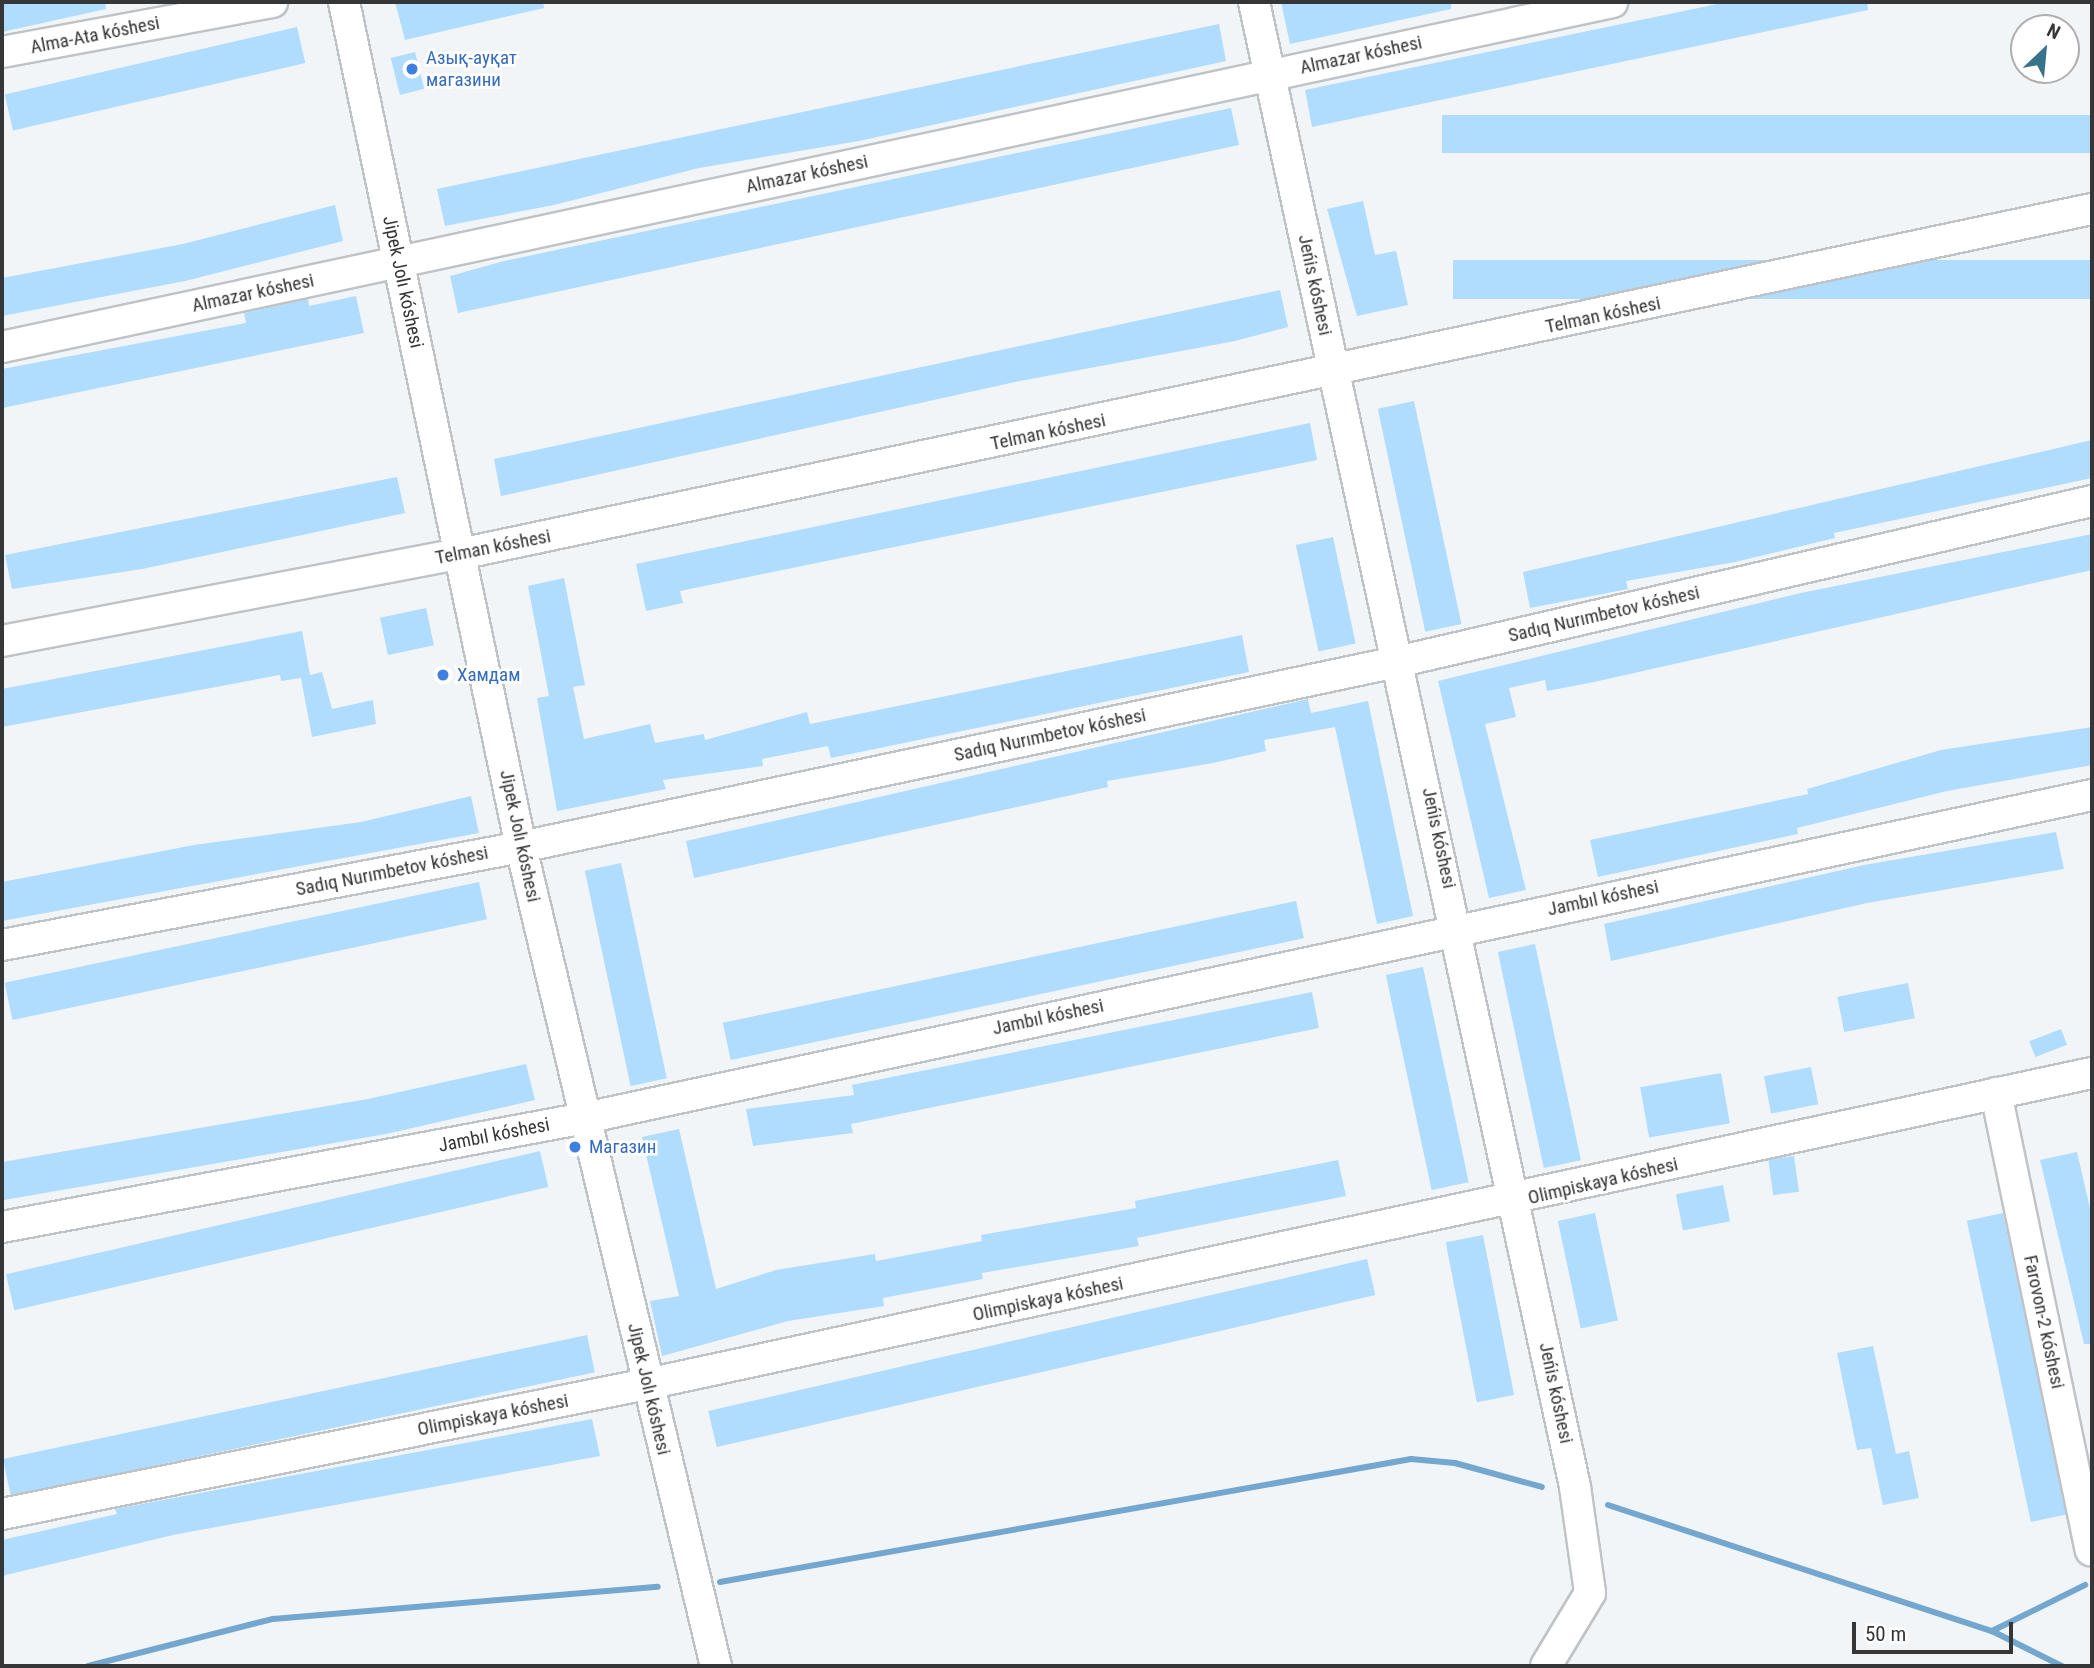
<!DOCTYPE html>
<meta charset="utf-8">
<style>
body{margin:0}
#map{position:relative;width:2094px;height:1668px;overflow:hidden;background:#f1f5f8;font-family:"Roboto Condensed",sans-serif}
div>[style]{position:absolute}
.stream>*{height:6px;margin:-3px;padding:0 3px;transform-origin:3px;border-radius:3px;background:#73a7d0}
.building>*{inset:0;background:#b0dcfe;transform-origin:0 0}
.roads{filter:drop-shadow(2px 0 #c0c3c6) drop-shadow(-2px 0 #c0c3c6) drop-shadow(0 2px #c0c3c6) drop-shadow(0 -2px #c0c3c6)}
.minor>*{height:30px;margin:-15px;padding:0 15px;transform-origin:15px;border-radius:15px;background:#fff}
.dots>*{width:19px;height:19px;translate:-50% -50%;box-sizing:border-box;border:4px solid #fff;border-radius:50%}
span{translate:-50% -50%;white-space:nowrap;text-align:center;line-height:1.15;-webkit-text-stroke:5px #fff;paint-order:stroke}
.street-label{font-size:19px;color:#353637}
.shop-label{font-size:19px;color:#366cbe}
.left{translate:0 -50%;text-align:left}
.frame{position:absolute;inset:0;border:4px solid #353637;pointer-events:none}
.north{position:absolute;left:2010px;top:14px;width:70px;height:70px;box-sizing:border-box;background:#fff;border:2px solid #aeafaf;border-radius:50%;rotate:26deg;font-size:19px;font-weight:700;line-height:28px;text-align:center;color:#353637}
.north::after{content:'';display:block;margin:auto;width:24px;height:32px;background:#38728b;clip-path:polygon(50% 0,100% 100%,50% 72%,0 100%)}
.scale{position:absolute;left:1852px;top:1622px;width:161px;height:32px;box-sizing:border-box;border:4px solid #353637;border-top:0;padding-left:9px;font-size:21px;line-height:24px;white-space:nowrap;color:#353637;-webkit-text-stroke:5px #fff;paint-order:stroke}
</style>
<div id="map">
<div class="stream">
<i style="left:1608px;top:1505px;width:404px;rotate:18.2deg"></i>
<i style="left:1992px;top:1631px;width:104px;rotate:-26.3deg"></i>
<i style="left:720px;top:1582px;width:702px;rotate:-10.09deg"></i>
<i style="left:1411px;top:1459px;width:44px;rotate:5.2deg"></i>
<i style="left:1455px;top:1463px;width:90px;rotate:15.4deg"></i>
<i style="left:1992px;top:1631px;width:78px;rotate:26.6deg"></i>
<i style="left:88px;top:1666px;width:191px;rotate:-14.3deg"></i>
<i style="left:273px;top:1619px;width:386px;rotate:-4.8deg"></i>
</div>
<div class="building">
<i style="clip-path:polygon(2px 2px,105px 2px,106px 9px,2px 32px)"></i>
<i style="clip-path:polygon(395px 2px,543px 2px,544px 8px,405px 40px)"></i>
<i style="clip-path:polygon(1281px 2px,1451px 2px,1451px 9px,1290px 44px)"></i>
<i style="clip-path:polygon(1727px 2px,1867px 2px,1868px 10px,1312px 127px,1305px 90px)"></i>
<i style="clip-path:polygon(1219px 24px,1226px 61px,859px 141px,699px 168px,554px 205px,445px 226px,437px 189px)"></i>
<i style="left:297px;top:27px;width:37px;height:300px;rotate:77deg"></i>
<i style="left:415px;top:52px;width:38px;height:25px;rotate:76deg"></i>
<i style="clip-path:polygon(1231px 108px,1239px 145px,458px 313px,450px 276px,504px 261px)"></i>
<i style="left:2092px;top:115px;width:38px;height:650px;rotate:90deg"></i>
<i style="clip-path:polygon(1363px 201px,1375px 255px,1396px 251px,1408px 305px,1357px 316px,1327px 209px)"></i>
<i style="clip-path:polygon(335px 205px,343px 241px,185px 281px,2px 316px,2px 278px,183px 244px)"></i>
<i style="left:2092px;top:260px;width:39px;height:639px;rotate:90deg"></i>
<i style="clip-path:polygon(1280px 290px,1288px 327px,1235px 341px,1015px 382px,501px 496px,494px 459px)"></i>
<i style="clip-path:polygon(356px 296px,364px 333px,2px 408px,2px 369px,246px 323px,244px 313px,308px 299px,309px 306px)"></i>
<i style="left:1414px;top:401px;width:228px;height:37px;rotate:78deg"></i>
<i style="clip-path:polygon(1310px 423px,1317px 460px,680px 591px,683px 603px,646px 611px,636px 564px)"></i>
<i style="clip-path:polygon(2092px 440px,2092px 478px,1834px 533px,1835px 538px,1735px 562px,1626px 581px,1628px 589px,1530px 608px,1523px 572px)"></i>
<i style="clip-path:polygon(397px 477px,405px 513px,142px 569px,12px 589px,5px 555px)"></i>
<i style="clip-path:polygon(2092px 534px,2092px 570px,1594px 682px,1547px 691px,1545px 680px,1509px 688px,1516px 717px,1485px 724px,1526px 890px,1489px 898px,1438px 681px,1801px 593px)"></i>
<i style="left:1333px;top:537px;width:109px;height:38px;rotate:78deg"></i>
<i style="clip-path:polygon(564px 578px,585px 685px,573px 687px,584px 739px,650px 724px,655px 743px,704px 734px,705px 740px,807px 712px,810px 724px,1242px 635px,1249px 672px,831px 758px,828px 746px,762px 759px,763px 766px,663px 780px,666px 789px,557px 811px,537px 698px,549px 696px,528px 586px)"></i>
<i style="left:426px;top:608px;width:38px;height:47px;rotate:78deg"></i>
<i style="clip-path:polygon(302px 631px,310px 675px,322px 672px,332px 709px,373px 700px,376px 724px,312px 737px,301px 678px,281px 681px,280px 675px,2px 727px,2px 689px)"></i>
<i style="clip-path:polygon(1308px 699px,1311px 713px,1368px 701px,1413px 916px,1377px 924px,1335px 727px,1264px 740px,1266px 751px,1213px 763px,1107px 781px,1108px 787px,694px 878px,686px 841px)"></i>
<i style="clip-path:polygon(2092px 727px,2092px 765px,1947px 791px,1797px 828px,1798px 834px,1598px 877px,1590px 840px,1808px 794px,1807px 789px,1941px 750px)"></i>
<i style="clip-path:polygon(471px 796px,479px 833px,2px 921px,2px 882px,194px 845px,361px 822px)"></i>
<i style="clip-path:polygon(2056px 832px,2064px 869px,1867px 903px,1611px 961px,1604px 924px,1864px 865px)"></i>
<i style="left:621px;top:863px;width:220px;height:37px;rotate:78deg"></i>
<i style="left:479px;top:882px;width:38px;height:485px;rotate:78deg"></i>
<i style="left:1296px;top:901px;width:38px;height:586px;rotate:78deg"></i>
<i style="left:1535px;top:944px;width:221px;height:38px;rotate:78deg"></i>
<i style="left:1423px;top:967px;width:220px;height:38px;rotate:78deg"></i>
<i style="left:1908px;top:983px;width:36px;height:72px;rotate:79deg"></i>
<i style="clip-path:polygon(1312px 992px,1319px 1028px,851px 1124px,853px 1133px,753px 1146px,746px 1109px,854px 1095px,852px 1085px)"></i>
<i style="left:2061px;top:1029px;width:17px;height:34px;rotate:69deg"></i>
<i style="clip-path:polygon(526px 1064px,535px 1100px,386px 1134px,4px 1200px,2px 1162px,368px 1099px)"></i>
<i style="left:1811px;top:1067px;width:38px;height:48px;rotate:79deg"></i>
<i style="left:1721px;top:1073px;width:51px;height:82px;rotate:80deg"></i>
<i style="clip-path:polygon(679px 1129px,716px 1289px,776px 1270px,875px 1254px,876px 1261px,982px 1241px,981px 1235px,1136px 1208px,1135px 1201px,1338px 1160px,1346px 1196px,1137px 1238px,1139px 1246px,982px 1273px,983px 1279px,883px 1298px,884px 1306px,788px 1321px,662px 1356px,650px 1301px,679px 1296px,642px 1137px)"></i>
<i style="left:540px;top:1151px;width:37px;height:548px;rotate:77deg"></i>
<i style="clip-path:polygon(2077px 1152px,2092px 1217px,2092px 1344px,2084px 1344px,2040px 1160px)"></i>
<i style="left:1794px;top:1156px;width:36px;height:26px;rotate:82deg"></i>
<i style="left:1723px;top:1185px;width:37px;height:48px;rotate:79deg"></i>
<i style="left:1595px;top:1213px;width:110px;height:38px;rotate:78deg"></i>
<i style="left:2003px;top:1213px;width:308px;height:37px;rotate:78deg"></i>
<i style="left:1483px;top:1235px;width:163px;height:38px;rotate:79deg"></i>
<i style="left:1367px;top:1259px;width:37px;height:676px;rotate:77deg"></i>
<i style="left:587px;top:1335px;width:38px;height:597px;rotate:78deg"></i>
<i style="clip-path:polygon(1873px 1346px,1896px 1454px,1909px 1451px,1919px 1498px,1883px 1505px,1871px 1448px,1857px 1450px,1837px 1353px)"></i>
<i style="clip-path:polygon(592px 1419px,600px 1456px,173px 1535px,2px 1576px,2px 1540px,117px 1514px,115px 1509px)"></i>
</div>
<div class="roads">
<div class="minor">
<i style="left:344px;top:2px;width:863px;rotate:78.17deg"></i>
<i style="left:521px;top:847px;width:842px;rotate:76.61deg"></i>
<i style="left:1254px;top:2px;width:1519px;rotate:77.8deg"></i>
<i style="left:1575px;top:1487px;width:107px;rotate:81.9deg"></i>
<i style="left:1590px;top:1593px;width:85px;rotate:121.1deg"></i>
<i style="left:2px;top:52px;width:275px;rotate:-10.5deg"></i>
<i style="left:2px;top:347px;width:1647px;rotate:-12.09deg"></i>
<i style="left:2px;top:641px;width:466px;rotate:-10.8deg"></i>
<i style="left:460px;top:554px;width:1668px;rotate:-11.94deg"></i>
<i style="left:2px;top:945px;width:528px;rotate:-10.69deg"></i>
<i style="left:521px;top:847px;width:899px;rotate:-11.93deg"></i>
<i style="left:1401px;top:661px;width:709px;rotate:-13.04deg"></i>
<i style="left:1996px;top:1093px;width:467px;rotate:78.3deg"></i>
<i style="left:2px;top:1227px;width:593px;rotate:-10.59deg"></i>
<i style="left:585px;top:1118px;width:1541px;rotate:-12.1deg"></i>
<i style="left:2px;top:1514px;width:658px;rotate:-11.4deg"></i>
<i style="left:647px;top:1384px;width:1478px;rotate:-12.15deg"></i>
</div>
</div>
<div class="dots">
<i style="left:412px;top:69px;background:#3f7fe0"></i>
<i style="left:443px;top:675px;background:#3f7fe0"></i>
<i style="left:575px;top:1147px;background:#3f7fe0"></i>
</div>
<div class="street-label">
<span style="left:95px;top:35px;rotate:-11deg">Alma-Ata kóshesi</span>
<span style="left:1361px;top:55px;rotate:-12deg">Almazar kóshesi</span>
<span style="left:807px;top:174px;rotate:-12deg">Almazar kóshesi</span>
<span style="left:403px;top:282px;rotate:78deg">Jipek Jolı kóshesi</span>
<span style="left:1315px;top:285px;rotate:78deg">Jeńis kóshesi</span>
<span style="left:253px;top:293px;rotate:-12deg">Almazar kóshesi</span>
<span style="left:1603px;top:315px;rotate:-12deg">Telman kóshesi</span>
<span style="left:1048px;top:432px;rotate:-12deg">Telman kóshesi</span>
<span style="left:493px;top:547px;rotate:-11deg">Telman kóshesi</span>
<span style="left:1604px;top:614px;rotate:-13deg">Sadıq Nurımbetov kóshesi</span>
<span style="left:1050px;top:735px;rotate:-12deg">Sadıq Nurımbetov kóshesi</span>
<span style="left:520px;top:836px;rotate:78deg">Jipek Jolı kóshesi</span>
<span style="left:1439px;top:838px;rotate:78deg">Jeńis kóshesi</span>
<span style="left:392px;top:871px;rotate:-11deg">Sadıq Nurımbetov kóshesi</span>
<span style="left:1603px;top:898px;rotate:-12deg">Jambıl kóshesi</span>
<span style="left:1048px;top:1017px;rotate:-12deg">Jambıl kóshesi</span>
<span style="left:494px;top:1135px;rotate:-11deg">Jambıl kóshesi</span>
<span style="left:1603px;top:1181px;rotate:-13deg">Olimpiskaya kóshesi</span>
<span style="left:1048px;top:1299px;rotate:-12deg">Olimpiskaya kóshesi</span>
<span style="left:2044px;top:1322px;rotate:78deg">Farovon-2 kóshesi</span>
<span style="left:649px;top:1389px;rotate:77deg">Jipek Jolı kóshesi</span>
<span style="left:1556px;top:1393px;rotate:78deg">Jeńis kóshesi</span>
<span style="left:493px;top:1415px;rotate:-11deg">Olimpiskaya kóshesi</span>
</div>
<div class="shop-label">
<span class="left" style="left:426px;top:69px">Азық-ауқат<br>магазини</span>
<span class="left" style="left:457px;top:675px">Хамдам</span>
<span class="left" style="left:589px;top:1147px">Магазин</span>
</div>
<div class="frame"></div>
<div class="north">N</div>
<div class="scale">50 m</div>
</div>
